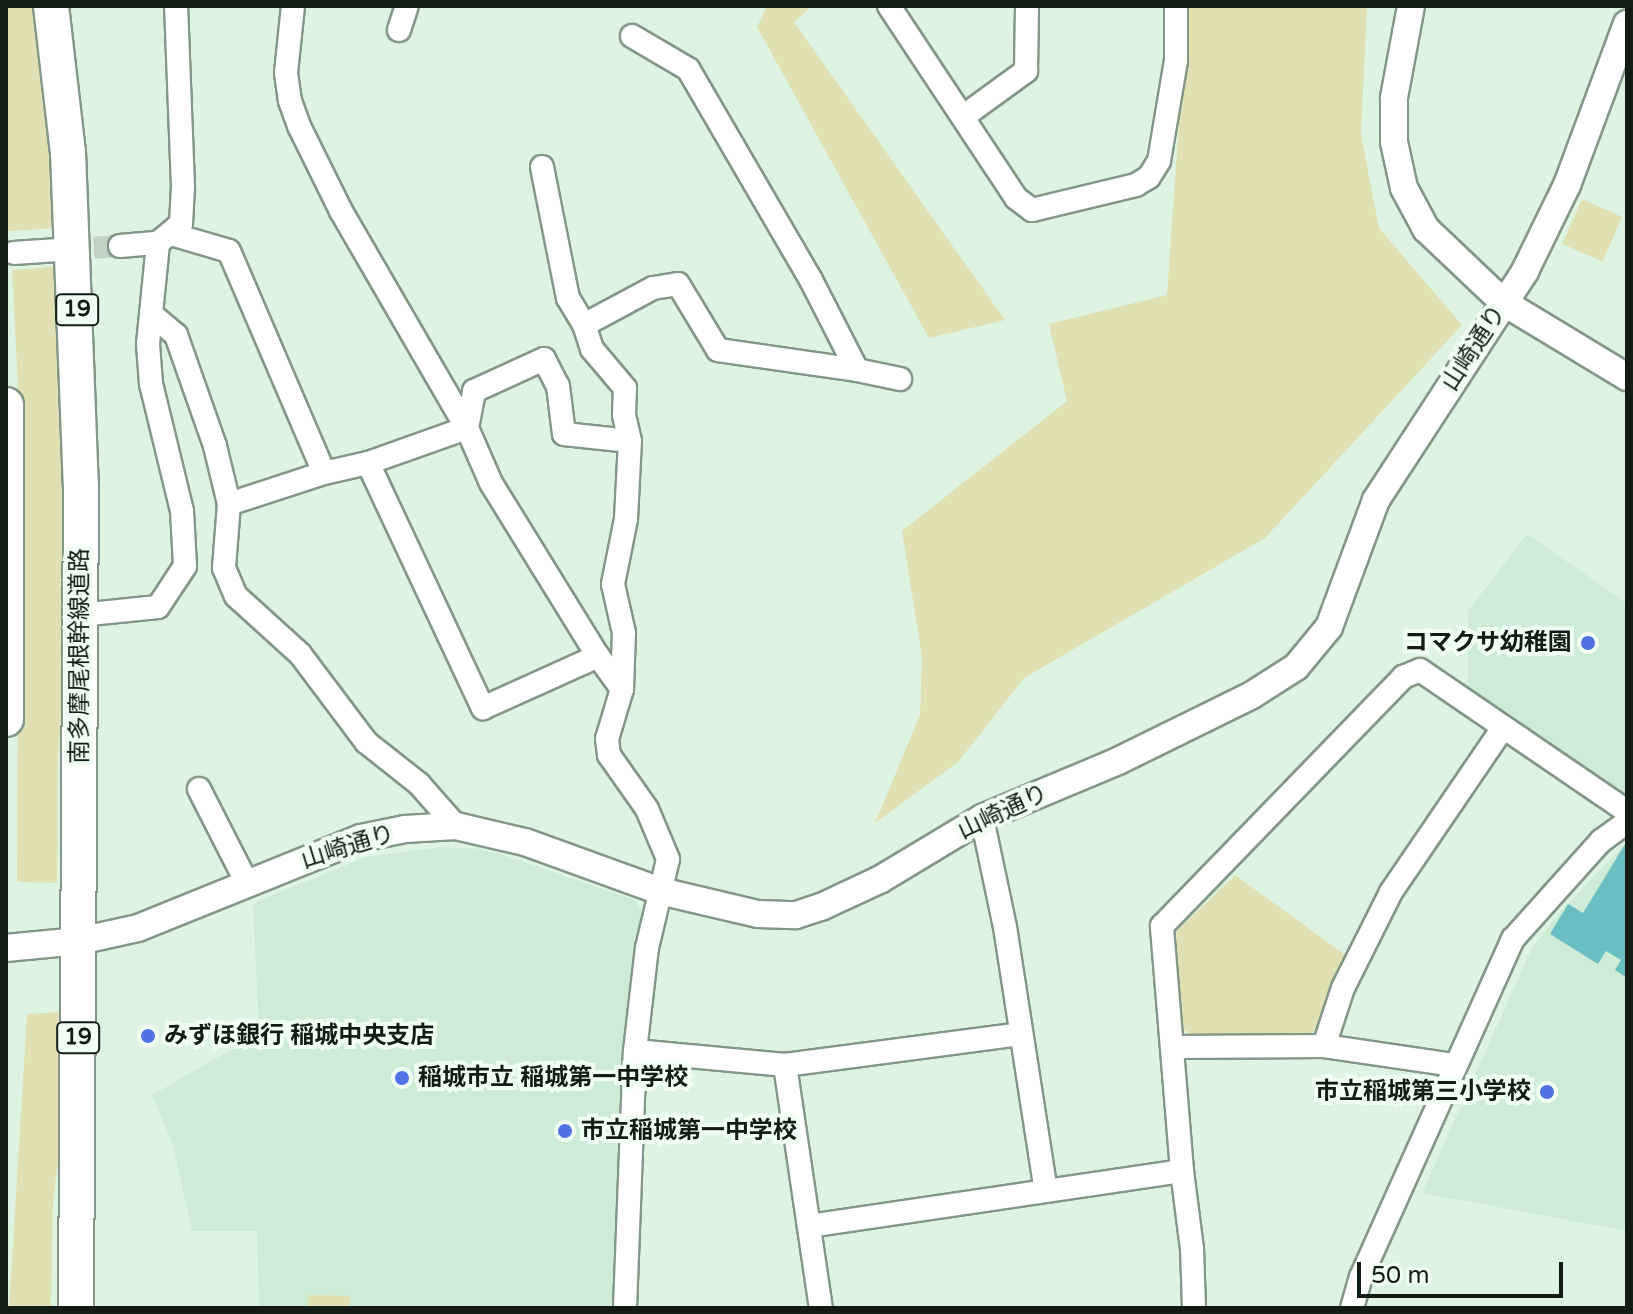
<!DOCTYPE html>
<meta charset="utf-8">
<style>
body{margin:0}
#map{position:relative;width:1633px;height:1314px;overflow:hidden;background:#def4e3;font-family:"Varela Round","Noto Sans JP",sans-serif}
div>[style]{position:absolute}
.built>*{inset:0;background:#ceebd5}
.green>*{inset:0;background:#e0e0b2;transform-origin:0 0}
.water>*{inset:0;background:#6abfc2}
.minor-tunnel>*{height:22px;margin-top:-11px;transform-origin:0;background:repeating-linear-gradient(90deg,#c0d3c4 0 22px,transparent 0 33px)}
.roads{filter:drop-shadow(2px 0 #839788) drop-shadow(-2px 0 #839788) drop-shadow(0 2px #839788) drop-shadow(0 -2px #839788)}
.minor>*{height:22px;margin:-11px;padding:0 11px;transform-origin:11px;border-radius:11px;background:#fff}
.tertiary>*{height:26px;margin:-13px;padding:0 13px;transform-origin:13px;border-radius:13px;background:#fff}
.primary>*{height:34px;margin:-17px;padding:0 17px;transform-origin:17px;border-radius:17px;background:#fff}
.dots>*{width:22px;height:22px;translate:-50% -50%;box-sizing:border-box;border:4px solid #f1fef4;border-radius:50%}
span{translate:-50% -50%;white-space:nowrap;text-align:center;line-height:1.15;-webkit-text-stroke:8px #f1fef4;paint-order:stroke}
.shield-label span{padding:2px 6px;background:#f1fef4;border:2px solid;border-radius:6px;-webkit-text-stroke-width:0}
.shield-label{font-size:22px;color:#131b15;font-weight:700}
.street-label{font-size:24px;color:#131b15}
.poi-label{font-size:24px;color:#131b15;font-weight:700}
.right{translate:-100% -50%;text-align:right}
.left{translate:0 -50%;text-align:left}
.frame{position:absolute;inset:0;border:8px solid #131b15;pointer-events:none}
.scale{position:absolute;left:1357px;top:1262px;width:206px;height:36px;box-sizing:border-box;border:4px solid #131b15;border-top:0;padding-left:10px;font-size:24px;line-height:28px;white-space:nowrap;color:#131b15;-webkit-text-stroke:6px #f1fef4;paint-order:stroke}
</style>
<div id="map">
<div class="built">
<i style="clip-path:polygon(1527px 534px,1627px 603px,1627px 796px,1468px 697px,1468px 611px)"></i>
<i style="clip-path:polygon(1627px 842px,1627px 1231px,1422px 1193px,1532px 948px,1561px 911px)"></i>
<i style="clip-path:polygon(442px 847px,474px 848px,500px 854px,635px 900px,645px 916px,636px 946px,624px 1062px,615px 1308px,259px 1308px,257px 1231px,192px 1231px,173px 1145px,152px 1095px,259px 1034px,253px 903px,366px 857px)"></i>
</div>
<div class="green">
<i style="clip-path:polygon(6px 6px,37px 6px,59px 228px,8px 231px)"></i>
<i style="clip-path:polygon(767px 6px,812px 6px,794px 22px,1005px 320px,929px 338px,757px 27px)"></i>
<i style="clip-path:polygon(1187px 6px,1367px 6px,1361px 135px,1379px 228px,1462px 325px,1265px 538px,1024px 678px,958px 762px,875px 823px,920px 715px,922px 657px,902px 531px,1067px 401px,1049px 324px,1167px 295px)"></i>
<i style="left:1582px;top:199px;width:44px;height:49px;rotate:24deg"></i>
<i style="clip-path:polygon(63px 266px,69px 600px,58px 758px,57px 883px,17px 882px,19px 406px,12px 270px)"></i>
<i style="clip-path:polygon(1235px 875px,1344px 954px,1321px 1022px,1314px 1031px,1301px 1036px,1194px 1038px,1182px 1028px,1174px 954px,1177px 931px)"></i>
<i style="clip-path:polygon(60px 1012px,61px 1137px,53px 1201px,51px 1308px,9px 1308px,27px 1014px)"></i>
<i style="left:308px;top:1295px;width:42px;height:13px;rotate:1deg"></i>
</div>
<div class="water">
<i style="clip-path:polygon(1627px 841px,1627px 978px,1615px 970px,1621px 960px,1606px 951px,1598px 964px,1550px 934px,1568px 904px,1583px 913px)"></i>
</div>
<div class="minor-tunnel">
<i style="left:61px;top:250px;width:59px;rotate:-3.9deg"></i>
</div>
<div class="roads">
<div class="minor">
<i style="left:293px;top:6px;width:67px;rotate:96deg"></i>
<i style="left:286px;top:73px;width:28px;rotate:82deg"></i>
<i style="left:290px;top:101px;width:27px;rotate:70deg"></i>
<i style="left:299px;top:126px;width:95px;rotate:63.7deg"></i>
<i style="left:341px;top:211px;width:251px;rotate:59.9deg"></i>
<i style="left:467px;top:428px;width:60px;rotate:66.4deg"></i>
<i style="left:491px;top:483px;width:203px;rotate:58.3deg"></i>
<i style="left:598px;top:656px;width:41px;rotate:54deg"></i>
<i style="left:889px;top:6px;width:230px;rotate:56.5deg"></i>
<i style="left:1016px;top:198px;width:20px;rotate:37deg"></i>
<i style="left:1032px;top:210px;width:107px;rotate:-13.5deg"></i>
<i style="left:1136px;top:185px;width:15px;rotate:-32deg"></i>
<i style="left:1149px;top:177px;width:19px;rotate:-58deg"></i>
<i style="left:1159px;top:161px;width:101px;rotate:-80.4deg"></i>
<i style="left:1176px;top:61px;width:55px;rotate:-90deg"></i>
<i style="left:399px;top:30px;width:25px;rotate:-72deg"></i>
<i style="left:964px;top:116px;width:77px;rotate:-36deg"></i>
<i style="left:1026px;top:71px;width:65px;rotate:-89.1deg"></i>
<i style="left:542px;top:167px;width:134px;rotate:78.8deg"></i>
<i style="left:568px;top:298px;width:31px;rotate:59deg"></i>
<i style="left:171px;top:234px;width:60px;rotate:16.3deg"></i>
<i style="left:229px;top:251px;width:241px;rotate:66.8deg"></i>
<i style="left:324px;top:473px;width:45px;rotate:-12.8deg"></i>
<i style="left:368px;top:463px;width:105px;rotate:-19.5deg"></i>
<i style="left:467px;top:428px;width:38px;rotate:-79deg"></i>
<i style="left:474px;top:391px;width:77px;rotate:-24.6deg"></i>
<i style="left:544px;top:359px;width:30px;rotate:63deg"></i>
<i style="left:558px;top:386px;width:48px;rotate:82.9deg"></i>
<i style="left:564px;top:434px;width:66px;rotate:6.1deg"></i>
<i style="left:630px;top:441px;width:27px;rotate:-103deg"></i>
<i style="left:624px;top:415px;width:27px;rotate:-88deg"></i>
<i style="left:625px;top:388px;width:51px;rotate:-130.2deg"></i>
<i style="left:592px;top:349px;width:25px;rotate:-108deg"></i>
<i style="left:584px;top:325px;width:78px;rotate:-28.2deg"></i>
<i style="left:653px;top:288px;width:25px;rotate:-9deg"></i>
<i style="left:678px;top:284px;width:77px;rotate:58.8deg"></i>
<i style="left:718px;top:350px;width:140px;rotate:8.2deg"></i>
<i style="left:857px;top:370px;width:101px;rotate:-117.1deg"></i>
<i style="left:811px;top:280px;width:244px;rotate:-120.2deg"></i>
<i style="left:688px;top:69px;width:65px;rotate:-149.5deg"></i>
<i style="left:120px;top:246px;width:38px;rotate:-5deg"></i>
<i style="left:158px;top:243px;width:30px;rotate:-40deg"></i>
<i style="left:181px;top:224px;width:37px;rotate:-87deg"></i>
<i style="left:183px;top:187px;width:181px;rotate:-92.2deg"></i>
<i style="left:14px;top:253px;width:44px;rotate:-3.9deg"></i>
<i style="left:151px;top:314px;width:33px;rotate:40deg"></i>
<i style="left:176px;top:335px;width:118px;rotate:70.6deg"></i>
<i style="left:215px;top:446px;width:60px;rotate:76.4deg"></i>
<i style="left:229px;top:504px;width:64px;rotate:94.5deg"></i>
<i style="left:224px;top:568px;width:30px;rotate:67deg"></i>
<i style="left:236px;top:596px;width:86px;rotate:42.2deg"></i>
<i style="left:300px;top:654px;width:110px;rotate:53.1deg"></i>
<i style="left:366px;top:742px;width:68px;rotate:38.4deg"></i>
<i style="left:419px;top:784px;width:56px;rotate:48.6deg"></i>
<i style="left:857px;top:370px;width:44px;rotate:11.8deg"></i>
<i style="left:368px;top:463px;width:271px;rotate:64.9deg"></i>
<i style="left:483px;top:708px;width:126px;rotate:-24.3deg"></i>
<i style="left:229px;top:504px;width:100px;rotate:-18.1deg"></i>
<i style="left:80px;top:615px;width:78px;rotate:-5.9deg"></i>
<i style="left:158px;top:607px;width:49px;rotate:-56.6deg"></i>
<i style="left:185px;top:566px;width:55px;rotate:-93.1deg"></i>
<i style="left:182px;top:511px;width:131px;rotate:-103.7deg"></i>
<i style="left:151px;top:384px;width:40px;rotate:-94.3deg"></i>
<i style="left:148px;top:344px;width:101px;rotate:-84.3deg"></i>
<i style="left:199px;top:789px;width:108px;rotate:63deg"></i>
<i style="left:982px;top:818px;width:111px;rotate:78.1deg"></i>
<i style="left:1005px;top:927px;width:267px;rotate:81.2deg"></i>
<i style="left:1324px;top:1046px;width:61px;rotate:-71.9deg"></i>
<i style="left:1343px;top:988px;width:107px;rotate:-63.4deg"></i>
<i style="left:1391px;top:892px;width:197px;rotate:-55.7deg"></i>
<i style="left:1173px;top:1047px;width:151px;rotate:-0.4deg"></i>
<i style="left:1324px;top:1046px;width:132px;rotate:8.3deg"></i>
<i style="left:635px;top:1051px;width:151px;rotate:5.3deg"></i>
<i style="left:785px;top:1065px;width:237px;rotate:-7.5deg"></i>
<i style="left:785px;top:1065px;width:246px;rotate:81.6deg"></i>
<i style="left:809px;top:1226px;width:377px;rotate:-8.4deg"></i>
<i style="left:625px;top:1308px;width:257px;rotate:-87.8deg"></i>
<i style="left:635px;top:1051px;width:104px;rotate:-83.4deg"></i>
<i style="left:647px;top:948px;width:91px;rotate:-76.7deg"></i>
<i style="left:668px;top:859px;width:54px;rotate:-112.8deg"></i>
<i style="left:647px;top:809px;width:66px;rotate:-125.1deg"></i>
<i style="left:609px;top:755px;width:16px;rotate:-97deg"></i>
<i style="left:607px;top:739px;width:52px;rotate:-73.3deg"></i>
<i style="left:622px;top:689px;width:56px;rotate:-88deg"></i>
<i style="left:624px;top:633px;width:50px;rotate:-102.7deg"></i>
<i style="left:613px;top:584px;width:66px;rotate:-78.7deg"></i>
<i style="left:626px;top:519px;width:78px;rotate:-87.1deg"></i>
<i style="left:1194px;top:1308px;width:59px;rotate:-91.9deg"></i>
<i style="left:1192px;top:1249px;width:79px;rotate:-97.3deg"></i>
<i style="left:1182px;top:1171px;width:246px;rotate:-94.7deg"></i>
<i style="left:1162px;top:926px;width:347px;rotate:-45.9deg"></i>
<i style="left:1403px;top:677px;width:18px;rotate:-22deg"></i>
<i style="left:1420px;top:670px;width:250px;rotate:34.3deg"></i>
<i style="left:1352px;top:1308px;width:32px;rotate:-74deg"></i>
<i style="left:1361px;top:1277px;width:371px;rotate:-65.8deg"></i>
<i style="left:1513px;top:939px;width:132px;rotate:-48.1deg"></i>
<i style="left:1601px;top:841px;width:32px;rotate:-36deg"></i>
</div>
<div class="tertiary">
<i style="left:1411px;top:6px;width:94px;rotate:100.5deg"></i>
<i style="left:1394px;top:98px;width:44px;rotate:90deg"></i>
<i style="left:1394px;top:142px;width:47px;rotate:77.7deg"></i>
<i style="left:1404px;top:188px;width:47px;rotate:61.8deg"></i>
<i style="left:1426px;top:229px;width:106px;rotate:43.5deg"></i>
<i style="left:1503px;top:302px;width:145px;rotate:31.2deg"></i>
<i style="left:6px;top:948px;width:73px;rotate:-5.5deg"></i>
<i style="left:79px;top:941px;width:60px;rotate:-12.4deg"></i>
<i style="left:138px;top:928px;width:240px;rotate:-22deg"></i>
<i style="left:361px;top:838px;width:45px;rotate:-11.6deg"></i>
<i style="left:405px;top:829px;width:51px;rotate:-3.4deg"></i>
<i style="left:456px;top:826px;width:71px;rotate:13.1deg"></i>
<i style="left:525px;top:842px;width:144px;rotate:19.9deg"></i>
<i style="left:660px;top:891px;width:101px;rotate:13.2deg"></i>
<i style="left:758px;top:914px;width:38px;rotate:2deg"></i>
<i style="left:796px;top:915px;width:26px;rotate:-18deg"></i>
<i style="left:821px;top:907px;width:66px;rotate:-25deg"></i>
<i style="left:881px;top:879px;width:118px;rotate:-31.1deg"></i>
<i style="left:982px;top:818px;width:147px;rotate:-22.7deg"></i>
<i style="left:1118px;top:761px;width:149px;rotate:-26.2deg"></i>
<i style="left:1252px;top:695px;width:52px;rotate:-32.5deg"></i>
<i style="left:1296px;top:667px;width:52px;rotate:-50.5deg"></i>
<i style="left:1329px;top:627px;width:135px;rotate:-69.7deg"></i>
<i style="left:1376px;top:500px;width:273px;rotate:-56.9deg"></i>
<i style="left:1525px;top:271px;width:96px;rotate:-64deg"></i>
<i style="left:1567px;top:185px;width:172px;rotate:-69.6deg"></i>
</div>
<div class="primary">
<i style="left:51px;top:6px;width:147px;rotate:83.4deg"></i>
<i style="left:68px;top:152px;width:333px;rotate:87.8deg"></i>
<i style="left:81px;top:485px;width:823px;rotate:90.35deg"></i>
<i style="left:6px;top:405px;width:314px;rotate:90deg"></i>
</div>
</div>
<div class="dots">
<i style="left:1588px;top:643px;background:#4f73e7"></i>
<i style="left:148px;top:1036px;background:#4f73e7"></i>
<i style="left:402px;top:1078px;background:#4f73e7"></i>
<i style="left:1547px;top:1092px;background:#4f73e7"></i>
<i style="left:565px;top:1131px;background:#4f73e7"></i>
</div>
<div class="shield-label">
<span style="left:77px;top:310px">19</span>
<span style="left:78px;top:1038px">19</span>
</div>
<div class="street-label">
<span style="left:1474px;top:348px;rotate:-57deg">山崎通り</span>
<span style="left:80px;top:656px;rotate:-90deg">南多摩尾根幹線道路</span>
<span style="left:1003px;top:812px;rotate:-25deg">山崎通り</span>
<span style="left:348px;top:847px;rotate:-17deg">山崎通り</span>
</div>
<div class="poi-label">
<span class="right" style="left:1572px;top:643px">コマクサ幼稚園</span>
<span class="left" style="left:164px;top:1036px">みずほ銀行 稲城中央支店</span>
<span class="left" style="left:418px;top:1078px">稲城市立 稲城第一中学校</span>
<span class="right" style="left:1531px;top:1092px">市立稲城第三小学校</span>
<span class="left" style="left:581px;top:1131px">市立稲城第一中学校</span>
</div>
<div class="frame"></div>
<div class="scale">50 m</div>
</div>
